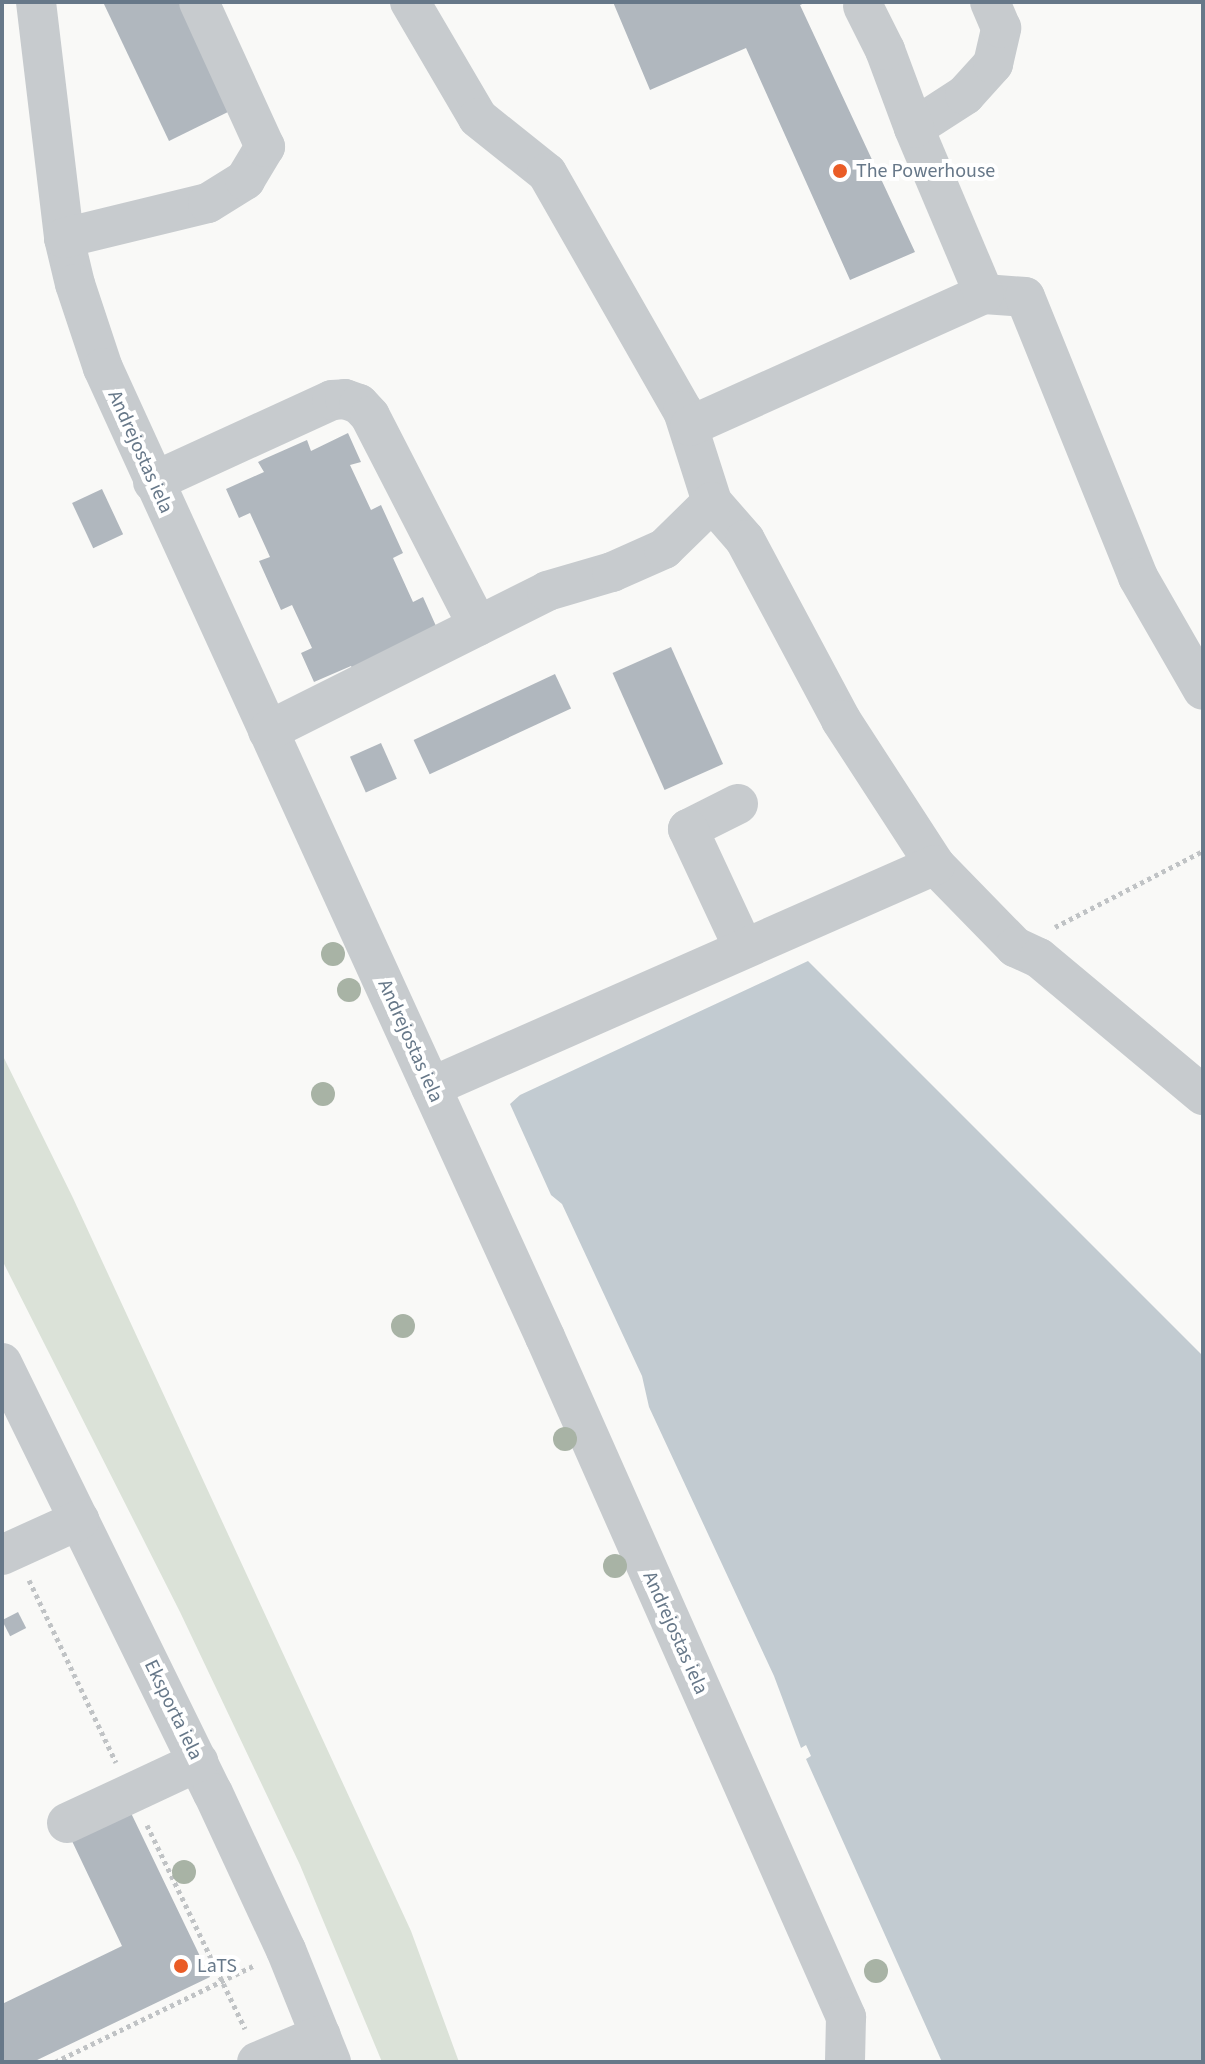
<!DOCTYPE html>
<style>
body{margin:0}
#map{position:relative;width:1205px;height:2064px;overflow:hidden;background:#f9f9f7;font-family:"Source Sans 3",sans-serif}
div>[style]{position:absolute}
.green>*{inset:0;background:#dbe2d8}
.water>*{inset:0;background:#c2cbd1}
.building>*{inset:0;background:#b0b7be;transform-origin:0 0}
.path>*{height:5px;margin-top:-2.5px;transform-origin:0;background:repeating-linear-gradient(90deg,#c0c3c5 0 4px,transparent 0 8px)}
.minor>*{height:40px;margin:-20px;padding:0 20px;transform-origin:20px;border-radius:20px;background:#c7cbce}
.trees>*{width:24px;height:24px;margin:-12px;border-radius:50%;background:#a8b3a5}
.dots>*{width:22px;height:22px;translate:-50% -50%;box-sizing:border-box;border:4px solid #fff;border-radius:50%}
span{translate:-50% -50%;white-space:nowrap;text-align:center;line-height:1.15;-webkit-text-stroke:8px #fff;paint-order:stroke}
.poi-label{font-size:20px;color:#677889}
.left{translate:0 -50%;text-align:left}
.street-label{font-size:20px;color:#677889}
.frame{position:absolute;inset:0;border:4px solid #677889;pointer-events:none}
</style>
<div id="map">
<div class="green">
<i style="clip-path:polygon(2px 1054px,73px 1198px,411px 1931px,459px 2062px,382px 2062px,300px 1865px,180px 1612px,2px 1260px)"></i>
</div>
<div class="water">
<i style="clip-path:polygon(808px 961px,1203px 1356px,1203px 2062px,942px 2062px,806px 1759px,811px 1756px,806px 1745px,801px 1748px,774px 1676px,649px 1407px,642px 1376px,562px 1204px,551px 1195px,510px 1104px,520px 1095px)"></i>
</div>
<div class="building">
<i style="clip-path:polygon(103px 2px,179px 2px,230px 111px,169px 141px)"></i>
<i style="clip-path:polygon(613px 2px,807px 2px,800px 5px,915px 252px,850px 280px,746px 48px,650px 90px)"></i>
<i style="clip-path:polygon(348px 433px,361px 462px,350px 465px,371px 510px,381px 505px,403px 553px,393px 558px,413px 602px,423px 597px,436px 626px,356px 675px,351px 666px,314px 682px,301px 653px,312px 648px,292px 605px,281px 610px,259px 561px,270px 557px,250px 513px,239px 518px,226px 489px,264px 472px,258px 462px,264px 459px,307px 440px,311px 451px)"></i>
<i style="left:102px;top:489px;width:50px;height:33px;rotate:65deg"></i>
<i style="left:671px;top:647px;width:128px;height:64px;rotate:66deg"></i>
<i style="left:555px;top:674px;width:38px;height:156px;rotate:65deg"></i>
<i style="left:381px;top:743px;width:39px;height:34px;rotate:66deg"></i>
<i style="left:18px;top:1612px;width:18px;height:18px;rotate:63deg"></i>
<i style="clip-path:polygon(131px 1813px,210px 1977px,33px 2062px,2px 2062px,2px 2004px,122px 1946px,72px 1841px)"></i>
</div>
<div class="path">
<i style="left:1055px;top:927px;width:166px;rotate:-27.2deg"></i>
<i style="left:29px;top:1580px;width:202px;rotate:64.5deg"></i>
<i style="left:147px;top:1825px;width:226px;rotate:64.3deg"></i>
<i style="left:55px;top:2062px;width:220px;rotate:-25.9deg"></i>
</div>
<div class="minor">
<i style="left:36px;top:2px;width:238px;rotate:83.2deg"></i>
<i style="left:64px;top:238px;width:47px;rotate:76.6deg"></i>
<i style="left:75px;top:284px;width:89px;rotate:71.6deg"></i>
<i style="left:103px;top:368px;width:1065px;rotate:65.48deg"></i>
<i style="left:545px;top:1337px;width:744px;rotate:66.12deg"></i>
<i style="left:846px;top:2017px;width:45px;rotate:91.3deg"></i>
<i style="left:410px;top:2px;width:134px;rotate:59.6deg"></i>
<i style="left:478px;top:118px;width:88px;rotate:38.6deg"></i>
<i style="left:547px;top:173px;width:274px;rotate:60.3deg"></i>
<i style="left:683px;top:411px;width:96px;rotate:72.3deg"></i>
<i style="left:712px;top:502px;width:50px;rotate:49deg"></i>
<i style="left:745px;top:540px;width:204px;rotate:61.9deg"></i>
<i style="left:841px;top:720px;width:173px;rotate:57deg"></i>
<i style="left:935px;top:865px;width:115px;rotate:45.7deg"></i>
<i style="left:1015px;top:947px;width:26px;rotate:25deg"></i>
<i style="left:1039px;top:958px;width:214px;rotate:39.9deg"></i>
<i style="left:914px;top:128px;width:61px;rotate:-32.9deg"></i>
<i style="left:965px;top:95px;width:42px;rotate:-47.9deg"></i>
<i style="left:993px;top:64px;width:37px;rotate:-77deg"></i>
<i style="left:1001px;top:28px;width:28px;rotate:-113deg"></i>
<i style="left:64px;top:238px;width:148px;rotate:-13.7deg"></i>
<i style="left:208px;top:203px;width:44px;rotate:-31.9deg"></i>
<i style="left:245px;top:180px;width:39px;rotate:-59deg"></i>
<i style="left:265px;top:147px;width:159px;rotate:-114.5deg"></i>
<i style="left:984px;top:294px;width:41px;rotate:4.2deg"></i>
<i style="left:1025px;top:297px;width:302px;rotate:68deg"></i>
<i style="left:1138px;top:577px;width:130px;rotate:60.1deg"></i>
<i style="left:690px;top:426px;width:322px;rotate:-24.2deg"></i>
<i style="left:984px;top:294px;width:180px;rotate:-112.9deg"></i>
<i style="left:914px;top:128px;width:83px;rotate:-110.4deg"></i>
<i style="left:885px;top:50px;width:49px;rotate:-116.6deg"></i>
<i style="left:153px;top:482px;width:197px;rotate:-24.6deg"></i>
<i style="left:332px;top:400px;width:13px;rotate:-4deg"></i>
<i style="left:345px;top:399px;width:15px;rotate:20deg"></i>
<i style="left:359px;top:404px;width:16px;rotate:47deg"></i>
<i style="left:370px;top:416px;width:236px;rotate:62.8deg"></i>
<i style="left:268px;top:731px;width:312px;rotate:-26.6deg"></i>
<i style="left:547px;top:591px;width:68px;rotate:-16.3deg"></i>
<i style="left:612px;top:572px;width:57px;rotate:-23.9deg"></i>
<i style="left:664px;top:549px;width:67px;rotate:-44.4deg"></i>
<i style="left:738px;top:804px;width:56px;rotate:153.4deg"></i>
<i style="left:688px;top:829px;width:132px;rotate:65deg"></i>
<i style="left:431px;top:1087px;width:551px;rotate:-23.77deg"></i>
<i style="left:2px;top:1363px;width:479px;rotate:63.9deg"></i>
<i style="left:213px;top:1793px;width:173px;rotate:65.1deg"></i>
<i style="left:286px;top:1950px;width:121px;rotate:68.1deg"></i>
<i style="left:2px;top:1555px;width:85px;rotate:-24.4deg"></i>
<i style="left:67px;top:1823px;width:145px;rotate:-25deg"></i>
<i style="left:257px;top:2062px;width:69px;rotate:-22.9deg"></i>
</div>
<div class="trees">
<i style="left:333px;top:954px"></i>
<i style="left:349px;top:990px"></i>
<i style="left:323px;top:1094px"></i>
<i style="left:403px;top:1326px"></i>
<i style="left:565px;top:1439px"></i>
<i style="left:615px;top:1566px"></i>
<i style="left:184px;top:1872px"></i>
<i style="left:876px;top:1971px"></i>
</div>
<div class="dots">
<i style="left:840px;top:171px;background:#ea5c26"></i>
<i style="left:181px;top:1966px;background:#ea5c26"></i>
</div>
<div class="poi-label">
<span class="left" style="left:856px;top:171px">The Powerhouse</span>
<span class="left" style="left:197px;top:1966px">LaTS</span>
</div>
<div class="street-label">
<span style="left:140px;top:452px;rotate:66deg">Andrejostas iela</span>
<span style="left:410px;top:1041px;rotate:66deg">Andrejostas iela</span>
<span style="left:675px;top:1633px;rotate:66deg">Andrejostas iela</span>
<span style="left:173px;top:1710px;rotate:64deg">Eksporta iela</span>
</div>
<div class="frame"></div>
</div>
